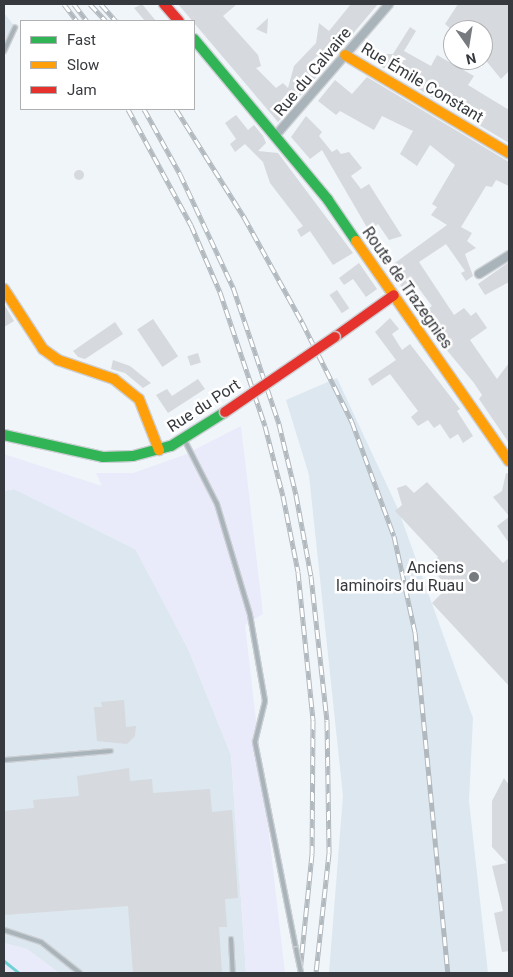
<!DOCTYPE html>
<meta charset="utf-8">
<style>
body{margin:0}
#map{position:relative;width:513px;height:977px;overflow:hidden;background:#f0f5fa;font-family:Roboto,sans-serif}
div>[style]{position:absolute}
.built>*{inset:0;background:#dce7f0}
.green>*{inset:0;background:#eaebfa}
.stream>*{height:3px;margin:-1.5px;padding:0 1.5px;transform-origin:1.5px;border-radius:1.5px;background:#70d1d4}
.building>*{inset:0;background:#d6d9dd;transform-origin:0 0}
.round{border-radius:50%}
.roads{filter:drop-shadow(1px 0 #cccfd3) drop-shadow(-1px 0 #cccfd3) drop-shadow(0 1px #cccfd3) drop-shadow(0 -1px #cccfd3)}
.lane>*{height:4px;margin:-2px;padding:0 2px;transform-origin:2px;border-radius:2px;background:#a8b4b9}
.street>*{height:8px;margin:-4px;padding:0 4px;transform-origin:4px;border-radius:4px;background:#a8b4b9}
.fast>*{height:10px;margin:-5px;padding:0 5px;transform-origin:5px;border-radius:5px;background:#30b455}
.slow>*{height:10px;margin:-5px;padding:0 5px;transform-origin:5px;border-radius:5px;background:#ff9f0a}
.jam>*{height:10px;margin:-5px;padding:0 5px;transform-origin:5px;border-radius:5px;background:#e5322d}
.rail>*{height:5px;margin-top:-2.5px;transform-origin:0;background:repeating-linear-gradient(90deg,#fff 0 9px,#b1b9be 0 18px);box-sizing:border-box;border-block:1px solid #b1b9be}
.bridges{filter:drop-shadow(1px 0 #cccfd3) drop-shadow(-1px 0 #cccfd3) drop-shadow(0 1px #cccfd3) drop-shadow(0 -1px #cccfd3)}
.lane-bridge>*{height:4px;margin:-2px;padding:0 2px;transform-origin:2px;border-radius:2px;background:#a8b4b9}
.jam-bridge>*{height:10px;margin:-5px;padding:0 5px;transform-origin:5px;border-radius:5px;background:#e5322d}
.dots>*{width:14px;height:14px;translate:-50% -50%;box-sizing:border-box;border:2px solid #fff;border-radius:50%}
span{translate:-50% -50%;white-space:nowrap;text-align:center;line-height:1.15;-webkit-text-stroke:5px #fff;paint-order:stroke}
.street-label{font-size:16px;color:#36393d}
.poi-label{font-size:16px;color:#36393d}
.right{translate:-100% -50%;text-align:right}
.frame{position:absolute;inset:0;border:5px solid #36393d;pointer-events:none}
.legend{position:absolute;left:20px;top:20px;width:175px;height:90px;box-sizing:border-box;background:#fff;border:1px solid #afb0b1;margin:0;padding:6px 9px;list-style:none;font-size:15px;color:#36393d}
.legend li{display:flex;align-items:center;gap:10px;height:25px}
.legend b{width:25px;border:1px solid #afb0b1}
.north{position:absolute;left:443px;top:20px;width:50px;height:50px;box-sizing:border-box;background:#fff;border:1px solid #afb0b1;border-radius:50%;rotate:167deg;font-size:14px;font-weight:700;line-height:20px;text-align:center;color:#36393d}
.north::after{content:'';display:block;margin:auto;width:18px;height:22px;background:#777b7f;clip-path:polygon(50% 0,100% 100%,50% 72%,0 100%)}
</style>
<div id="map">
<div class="built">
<i style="clip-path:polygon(4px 13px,15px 27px,4px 51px)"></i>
<i style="clip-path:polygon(337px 378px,398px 509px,473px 718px,469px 801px,488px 973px,329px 973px,343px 796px,309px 475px,286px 400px)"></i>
<i style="clip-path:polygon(14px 489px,137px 550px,189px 651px,231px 755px,246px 973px,59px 973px,27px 949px,4px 943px,4px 491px)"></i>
</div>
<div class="green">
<i style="clip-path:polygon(241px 426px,263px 614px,245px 625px,285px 973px,246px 973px,231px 755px,189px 651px,135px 549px,14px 489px,4px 491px,4px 454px,102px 486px,96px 473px,133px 473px,184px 455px)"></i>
<i style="clip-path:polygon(4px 943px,27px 949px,59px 973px,4px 973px)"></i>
</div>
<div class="stream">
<i style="left:4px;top:961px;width:19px;rotate:39deg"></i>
</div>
<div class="building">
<i style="clip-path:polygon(142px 4px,156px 21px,145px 21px,134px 8px)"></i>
<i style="clip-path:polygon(178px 4px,237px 4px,223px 16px,258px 55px,261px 66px,256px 68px,276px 88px,283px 83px,288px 88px,294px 66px,316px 43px,319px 23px,329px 31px,351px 4px,378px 4px,327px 64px,317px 56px,306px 66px,317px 76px,278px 122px)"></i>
<i style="clip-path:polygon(458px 4px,509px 4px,509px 71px,501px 79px,483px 57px,483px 30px,452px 30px,445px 24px)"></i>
<i style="clip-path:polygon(268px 18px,267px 34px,256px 29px)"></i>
<i style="clip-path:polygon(410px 27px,416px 31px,404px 51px,431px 66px,437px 55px,474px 76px,468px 85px,509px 110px,509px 143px,377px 64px,385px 54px,393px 54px)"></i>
<i style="clip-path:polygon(367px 77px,509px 162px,509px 186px,496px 180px,492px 187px,486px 186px,461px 227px,472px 233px,467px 241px,476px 248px,465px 254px,473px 276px,466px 281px,461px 273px,465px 271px,446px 244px,419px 262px,454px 315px,464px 308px,471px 316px,476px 312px,487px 328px,470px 340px,497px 379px,509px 363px,509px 443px,479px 399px,482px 395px,474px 383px,431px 331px,437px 326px,426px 310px,432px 306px,417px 286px,406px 293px,388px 268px,447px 225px,431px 215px,437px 207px,432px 204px,455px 165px,430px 145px,417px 166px,400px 154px,413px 131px,382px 116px,374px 130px,340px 111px,336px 115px,318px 101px,335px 80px,352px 94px)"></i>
<i style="clip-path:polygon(236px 115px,248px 130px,254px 125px,263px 136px,266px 143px,258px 151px,278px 153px,353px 253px,333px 265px,310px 231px,301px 237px,297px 230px,303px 226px,270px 183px,263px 162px,245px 144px,235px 152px,230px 144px,236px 139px,225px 123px)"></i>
<i style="clip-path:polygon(306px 116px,322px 132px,319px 136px,332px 152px,337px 149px,341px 154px,349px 152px,362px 168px,351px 176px,361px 189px,369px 184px,402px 236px,389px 240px,378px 224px,369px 231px,322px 150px,310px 159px,291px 137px)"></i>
<i class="round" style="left:74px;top:170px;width:10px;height:10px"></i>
<i style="clip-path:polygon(509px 262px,509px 282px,485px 295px,478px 284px)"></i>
<i style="clip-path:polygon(359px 263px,377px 289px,366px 297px,353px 279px,344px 285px,339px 278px)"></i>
<i style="left:337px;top:290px;width:22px;height:9px;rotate:56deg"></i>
<i style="clip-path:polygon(4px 304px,14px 321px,4px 327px)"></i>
<i style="clip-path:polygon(390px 318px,399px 329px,392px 334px,402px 350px,410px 344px,460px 409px,457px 411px,473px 436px,463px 443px,458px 434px,450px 439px,440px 424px,434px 428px,428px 420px,418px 426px,411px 417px,418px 411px,390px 374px,372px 386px,368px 379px,396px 360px,375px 332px)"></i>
<i style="left:153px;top:319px;width:45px;height:19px;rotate:56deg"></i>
<i style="clip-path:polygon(115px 322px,123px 334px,85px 359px,78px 357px,73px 351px)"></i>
<i style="left:198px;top:353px;width:10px;height:11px;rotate:73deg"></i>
<i style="clip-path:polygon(113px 360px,130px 366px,151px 383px,143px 388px,125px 373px,111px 369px)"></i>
<i style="clip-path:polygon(198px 379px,205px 389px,168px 413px,156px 395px,167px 389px,172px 396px)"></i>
<i style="clip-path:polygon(506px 473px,509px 474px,509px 516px,493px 497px,502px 491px)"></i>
<i style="clip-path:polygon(427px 482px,503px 563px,509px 558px,509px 686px,432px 603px,448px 587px,429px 566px,438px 557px,395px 511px,402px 505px,397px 488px,406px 485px,414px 493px)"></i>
<i style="clip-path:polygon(509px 517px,509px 543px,497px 526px)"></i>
<i style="clip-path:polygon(124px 700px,126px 727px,136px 726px,135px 736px,127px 744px,97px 741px,94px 707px,102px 707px,101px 702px)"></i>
<i style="clip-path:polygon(129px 768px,130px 781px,152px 779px,153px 793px,210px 789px,212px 812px,232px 810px,238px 898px,225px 899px,227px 927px,219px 927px,222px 973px,133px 973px,128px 906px,4px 915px,4px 811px,34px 808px,33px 800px,79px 796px,77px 776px)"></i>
<i style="clip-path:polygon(504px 778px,509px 785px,509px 951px,502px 952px,494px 913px,503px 911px,492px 866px,507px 863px,492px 847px,492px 801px)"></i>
</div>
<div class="roads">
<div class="lane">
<i style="left:4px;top:51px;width:26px;rotate:-65deg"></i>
<i style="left:184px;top:439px;width:73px;rotate:63.1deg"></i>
<i style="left:217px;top:504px;width:116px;rotate:73.4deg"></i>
<i style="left:250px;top:615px;width:87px;rotate:80.1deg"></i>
<i style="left:265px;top:701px;width:42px;rotate:103.7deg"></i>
<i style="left:255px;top:742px;width:211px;rotate:78.8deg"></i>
<i style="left:4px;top:760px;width:107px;rotate:-4.8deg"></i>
<i style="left:4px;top:930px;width:39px;rotate:18deg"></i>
<i style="left:41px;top:942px;width:50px;rotate:38.5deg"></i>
<i style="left:231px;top:939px;width:34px;rotate:87deg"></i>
</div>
<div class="street">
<i style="left:276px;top:135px;width:173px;rotate:-49.2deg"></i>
<i style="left:479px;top:274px;width:36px;rotate:-32deg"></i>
</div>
<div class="fast">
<i style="left:194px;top:39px;width:209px;rotate:50.2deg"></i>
<i style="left:328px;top:200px;width:50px;rotate:55.7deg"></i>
<i style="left:4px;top:435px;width:101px;rotate:12.5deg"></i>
<i style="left:103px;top:457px;width:30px;rotate:-2deg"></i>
<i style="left:133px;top:456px;width:39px;rotate:-15deg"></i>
<i style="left:171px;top:446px;width:64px;rotate:-32.2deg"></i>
</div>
<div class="slow">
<i style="left:345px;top:55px;width:191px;rotate:30.9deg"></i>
<i style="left:356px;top:241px;width:268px;rotate:55.2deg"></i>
<i style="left:4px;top:289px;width:72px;rotate:57deg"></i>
<i style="left:43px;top:349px;width:19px;rotate:36deg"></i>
<i style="left:58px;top:360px;width:59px;rotate:18.7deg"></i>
<i style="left:114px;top:379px;width:32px;rotate:39deg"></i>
<i style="left:139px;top:399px;width:55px;rotate:68.6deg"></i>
</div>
<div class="jam">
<i style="left:164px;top:4px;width:23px;rotate:49deg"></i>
<i style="left:335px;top:337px;width:72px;rotate:-35.4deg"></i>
</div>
</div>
<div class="rail">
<i style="left:64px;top:4px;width:21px;rotate:53deg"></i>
<i style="left:74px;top:4px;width:21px;rotate:53deg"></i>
<i style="left:90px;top:4px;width:23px;rotate:47deg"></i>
<i style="left:101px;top:4px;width:23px;rotate:49deg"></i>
<i style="left:128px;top:109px;width:132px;rotate:61.5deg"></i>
<i style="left:191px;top:225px;width:73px;rotate:66.6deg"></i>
<i style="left:220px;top:292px;width:141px;rotate:71.4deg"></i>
<i style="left:265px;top:426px;width:72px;rotate:75.6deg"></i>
<i style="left:283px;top:496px;width:77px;rotate:78.8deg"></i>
<i style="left:298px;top:572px;width:149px;rotate:84.2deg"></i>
<i style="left:313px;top:720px;width:134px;rotate:90.4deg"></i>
<i style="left:312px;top:854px;width:120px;rotate:95.8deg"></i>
<i style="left:144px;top:109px;width:74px;rotate:61deg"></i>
<i style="left:180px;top:174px;width:125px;rotate:64.9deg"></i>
<i style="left:233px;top:287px;width:145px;rotate:71.4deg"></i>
<i style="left:279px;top:424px;width:73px;rotate:76.5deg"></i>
<i style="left:296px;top:495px;width:82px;rotate:79.5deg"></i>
<i style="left:311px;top:576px;width:146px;rotate:83.7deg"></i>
<i style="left:327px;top:721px;width:132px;rotate:89.1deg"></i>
<i style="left:329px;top:853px;width:121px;rotate:96.2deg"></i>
<i style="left:176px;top:109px;width:128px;rotate:57.8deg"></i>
<i style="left:244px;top:217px;width:120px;rotate:61.1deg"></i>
<i style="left:302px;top:322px;width:112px;rotate:63.4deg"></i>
<i style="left:352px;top:422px;width:121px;rotate:69.8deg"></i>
<i style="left:394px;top:536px;width:98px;rotate:77.7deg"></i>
<i style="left:415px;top:632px;width:343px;rotate:84.5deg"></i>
</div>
<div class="bridges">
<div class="lane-bridge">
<i style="left:296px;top:949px;width:25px;rotate:78deg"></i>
</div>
<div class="jam-bridge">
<i style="left:225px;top:412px;width:133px;rotate:-34.3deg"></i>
</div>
</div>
<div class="dots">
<i style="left:474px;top:577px;background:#777b7f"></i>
</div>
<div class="street-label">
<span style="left:313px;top:72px;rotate:-50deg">Rue du Calvaire</span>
<span style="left:422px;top:83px;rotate:31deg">Rue Émile Constant</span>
<span style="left:407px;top:288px;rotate:55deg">Route de Trazegnies</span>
<span style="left:204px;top:406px;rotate:-33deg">Rue du Port</span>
</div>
<div class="poi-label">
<span class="right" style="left:464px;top:577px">Anciens<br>laminoirs du Ruau</span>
</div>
<div class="frame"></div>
<ul class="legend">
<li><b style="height:6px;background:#30b455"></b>Fast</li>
<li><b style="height:6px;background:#ff9f0a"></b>Slow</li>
<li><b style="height:6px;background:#e5322d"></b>Jam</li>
</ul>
<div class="north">N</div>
</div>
